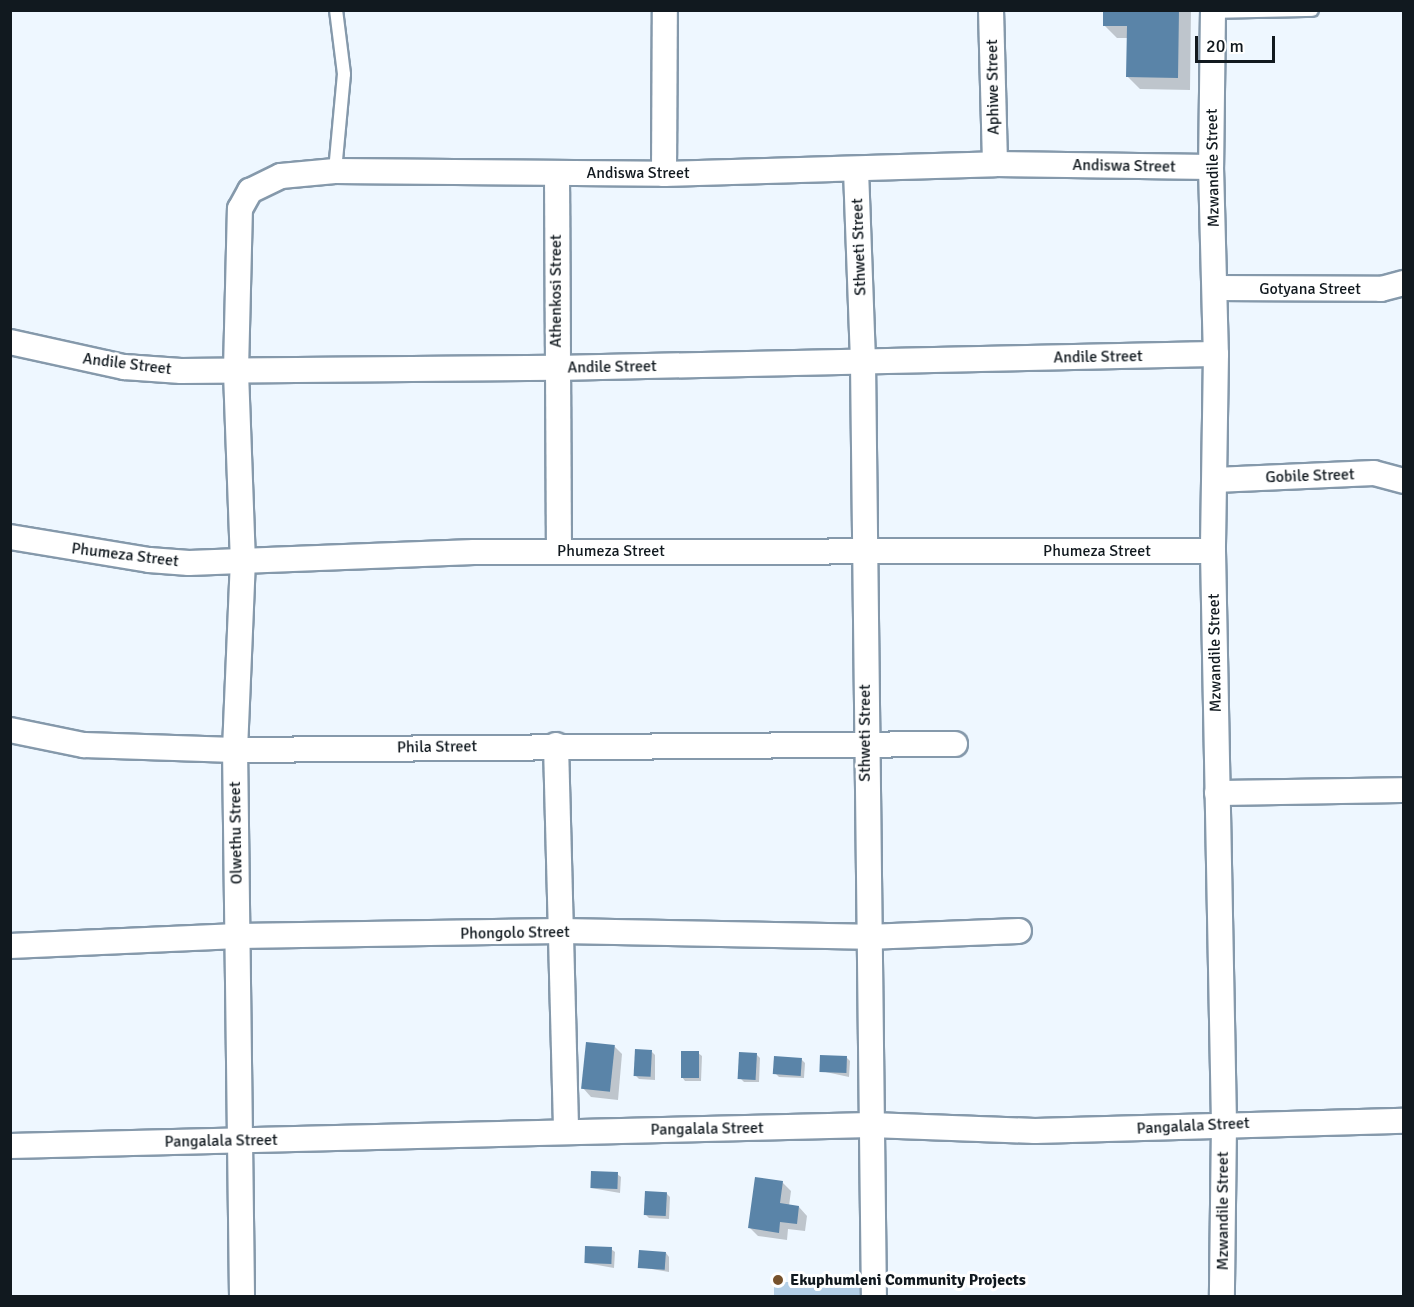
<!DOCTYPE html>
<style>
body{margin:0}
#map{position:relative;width:1414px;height:1307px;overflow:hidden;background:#eef7ff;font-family:Signika,sans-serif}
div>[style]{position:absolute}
.green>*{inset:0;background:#b4cfe7;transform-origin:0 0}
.shadow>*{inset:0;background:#0003}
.building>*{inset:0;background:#5a84a8;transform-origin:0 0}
.roads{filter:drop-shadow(2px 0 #8599ab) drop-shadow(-2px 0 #8599ab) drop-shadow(0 2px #8599ab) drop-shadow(0 -2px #8599ab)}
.lane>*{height:12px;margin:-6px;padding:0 6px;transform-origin:6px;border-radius:6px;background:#fff}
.street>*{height:24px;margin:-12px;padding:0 12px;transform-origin:12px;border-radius:12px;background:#fff}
.dots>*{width:16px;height:16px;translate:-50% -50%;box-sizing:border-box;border:3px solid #fff;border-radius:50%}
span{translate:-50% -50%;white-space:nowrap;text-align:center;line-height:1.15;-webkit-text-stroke:6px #fff;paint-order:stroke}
.street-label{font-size:16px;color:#11191f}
.poi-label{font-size:16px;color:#11191f;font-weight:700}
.left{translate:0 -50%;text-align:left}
.frame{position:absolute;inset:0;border:12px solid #11191f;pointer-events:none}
.scale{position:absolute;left:1195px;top:36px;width:80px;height:27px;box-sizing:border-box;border:3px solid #11191f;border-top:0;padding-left:8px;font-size:18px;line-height:21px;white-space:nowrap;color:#11191f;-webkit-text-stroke:4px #fff;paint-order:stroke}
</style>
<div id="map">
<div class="green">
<i style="left:774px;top:1282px;width:92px;height:14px"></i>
</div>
<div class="shadow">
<i style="clip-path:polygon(1105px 10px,1191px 10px,1190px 90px,1140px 89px,1127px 76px,1128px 38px,1117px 38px,1104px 25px)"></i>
<i style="clip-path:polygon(614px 1046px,622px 1054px,618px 1100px,591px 1097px,583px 1088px)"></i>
<i style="clip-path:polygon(652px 1052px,655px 1055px,655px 1080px,639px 1079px,636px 1076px)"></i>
<i style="clip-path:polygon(698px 1053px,702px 1056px,701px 1081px,685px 1081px,682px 1077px)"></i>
<i style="clip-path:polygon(756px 1054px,760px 1058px,759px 1082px,744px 1082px,740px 1078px)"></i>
<i style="clip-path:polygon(847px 1058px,850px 1061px,849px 1077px,821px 1071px)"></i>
<i style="clip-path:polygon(801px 1059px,805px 1063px,804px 1078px,779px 1077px,775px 1073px)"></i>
<i style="clip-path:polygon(617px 1174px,621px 1177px,620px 1193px,591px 1188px)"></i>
<i style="clip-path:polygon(782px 1182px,791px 1191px,789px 1206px,799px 1207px,807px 1216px,805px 1231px,788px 1229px,787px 1240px,758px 1236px,750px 1228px)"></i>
<i style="clip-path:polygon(666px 1193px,670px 1197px,669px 1219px,649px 1218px,645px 1214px)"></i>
<i style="clip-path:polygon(611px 1249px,615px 1252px,614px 1268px,586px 1263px)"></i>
<i style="clip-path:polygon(666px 1253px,669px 1257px,669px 1272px,640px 1267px)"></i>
</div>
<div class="building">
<i style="clip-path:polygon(1103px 10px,1179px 10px,1178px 78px,1126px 77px,1127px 26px,1103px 26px)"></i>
<i style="left:586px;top:1042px;width:29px;height:47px;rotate:6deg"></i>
<i style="left:635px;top:1049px;width:17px;height:27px;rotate:3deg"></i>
<i style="left:681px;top:1051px;width:18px;height:27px"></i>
<i style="left:739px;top:1052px;width:18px;height:27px;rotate:3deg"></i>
<i style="left:820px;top:1055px;width:27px;height:17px;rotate:2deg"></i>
<i style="left:774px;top:1056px;width:28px;height:18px;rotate:4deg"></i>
<i style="left:591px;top:1171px;width:27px;height:17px;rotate:2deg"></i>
<i style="clip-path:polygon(755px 1177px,783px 1181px,780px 1203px,799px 1206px,797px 1224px,780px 1222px,779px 1233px,748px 1228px)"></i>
<i style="left:645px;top:1191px;width:22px;height:24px;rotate:3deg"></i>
<i style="left:585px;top:1246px;width:27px;height:17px;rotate:2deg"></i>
<i style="left:639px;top:1250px;width:27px;height:18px;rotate:4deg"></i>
</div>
<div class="roads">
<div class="lane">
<i style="left:1213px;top:12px;width:99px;rotate:-1.2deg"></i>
<i style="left:335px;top:171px;width:97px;rotate:-84.7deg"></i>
<i style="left:344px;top:74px;width:64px;rotate:-97.1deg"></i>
</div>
<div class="street">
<i style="left:991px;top:10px;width:154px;rotate:88.5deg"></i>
<i style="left:1213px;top:10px;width:157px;rotate:90.7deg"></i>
<i style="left:1211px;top:167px;width:187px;rotate:88.5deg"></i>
<i style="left:1216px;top:354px;width:197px;rotate:90.9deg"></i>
<i style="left:1213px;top:551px;width:572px;rotate:88.9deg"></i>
<i style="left:1224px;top:1123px;width:173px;rotate:90.7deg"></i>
<i style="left:856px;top:170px;width:192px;rotate:87.9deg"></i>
<i style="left:863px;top:362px;width:934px;rotate:89.33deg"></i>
<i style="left:557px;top:173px;width:379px;rotate:89.7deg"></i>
<i style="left:664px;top:174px;width:164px;rotate:-89.7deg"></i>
<i style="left:1216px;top:288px;width:165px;rotate:0.3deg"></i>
<i style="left:1381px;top:289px;width:24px;rotate:-15deg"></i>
<i style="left:10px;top:342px;width:117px;rotate:12.4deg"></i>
<i style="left:124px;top:367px;width:57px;rotate:4deg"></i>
<i style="left:181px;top:371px;width:375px;rotate:-0.5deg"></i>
<i style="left:556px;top:368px;width:660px;rotate:-1.22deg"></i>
<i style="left:1215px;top:480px;width:159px;rotate:-2.5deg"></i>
<i style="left:1374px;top:473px;width:31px;rotate:15deg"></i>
<i style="left:10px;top:537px;width:141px;rotate:9.4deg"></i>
<i style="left:149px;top:560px;width:40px;rotate:4.3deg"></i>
<i style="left:189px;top:563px;width:285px;rotate:-2.2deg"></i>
<i style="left:474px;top:552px;width:739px;rotate:-0.08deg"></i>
<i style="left:10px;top:730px;width:76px;rotate:11.5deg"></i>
<i style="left:84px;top:745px;width:151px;rotate:1.9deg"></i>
<i style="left:235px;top:750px;width:720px;rotate:-0.48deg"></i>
<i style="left:556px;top:745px;width:387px;rotate:88.5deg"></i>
<i style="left:1217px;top:793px;width:187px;rotate:-0.9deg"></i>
<i style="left:10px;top:946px;width:228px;rotate:-2.5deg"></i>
<i style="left:238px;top:936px;width:324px;rotate:-0.9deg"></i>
<i style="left:562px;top:931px;width:305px;rotate:1.1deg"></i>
<i style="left:867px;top:937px;width:152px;rotate:-2.3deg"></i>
<i style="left:10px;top:1146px;width:861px;rotate:-1.4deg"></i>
<i style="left:871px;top:1125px;width:164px;rotate:2.1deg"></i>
<i style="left:1035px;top:1131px;width:369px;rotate:-1.6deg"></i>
<i style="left:242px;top:1296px;width:546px;rotate:-90.73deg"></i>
<i style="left:235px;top:750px;width:187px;rotate:-87.6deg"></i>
<i style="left:243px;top:563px;width:193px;rotate:-92.1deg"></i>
<i style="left:236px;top:370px;width:161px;rotate:-88.6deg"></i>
<i style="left:240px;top:209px;width:21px;rotate:-61deg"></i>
<i style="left:250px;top:191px;width:34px;rotate:-26deg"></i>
<i style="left:281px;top:176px;width:54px;rotate:-5.3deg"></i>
<i style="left:335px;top:171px;width:329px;rotate:0.5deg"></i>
<i style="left:664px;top:174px;width:331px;rotate:-1.7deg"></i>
<i style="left:995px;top:164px;width:216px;rotate:0.8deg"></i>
</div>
</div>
<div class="dots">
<i style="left:778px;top:1280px;background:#77522c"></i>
</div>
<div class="street-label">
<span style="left:993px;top:87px;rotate:-91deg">Aphiwe Street</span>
<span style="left:1124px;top:166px;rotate:1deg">Andiswa Street</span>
<span style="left:1213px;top:168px;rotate:-91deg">Mzwandile Street</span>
<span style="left:638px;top:173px">Andiswa Street</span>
<span style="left:859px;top:247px;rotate:-92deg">Sthweti Street</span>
<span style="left:1310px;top:289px">Gotyana Street</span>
<span style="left:556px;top:291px;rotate:-90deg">Athenkosi Street</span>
<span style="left:1098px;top:357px;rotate:-1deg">Andile Street</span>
<span style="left:127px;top:364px;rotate:7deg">Andile Street</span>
<span style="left:612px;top:367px;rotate:-1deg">Andile Street</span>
<span style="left:1310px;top:476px;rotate:-2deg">Gobile Street</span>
<span style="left:611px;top:551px">Phumeza Street</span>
<span style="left:1097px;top:551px">Phumeza Street</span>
<span style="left:125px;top:555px;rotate:7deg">Phumeza Street</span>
<span style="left:1215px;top:653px;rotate:-91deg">Mzwandile Street</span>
<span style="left:865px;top:733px;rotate:-90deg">Sthweti Street</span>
<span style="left:437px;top:747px;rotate:-1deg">Phila Street</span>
<span style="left:236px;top:833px;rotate:-91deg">Olwethu Street</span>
<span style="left:515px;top:933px;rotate:-1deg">Phongolo Street</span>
<span style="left:1193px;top:1126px;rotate:-3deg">Pangalala Street</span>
<span style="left:707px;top:1129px;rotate:-1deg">Pangalala Street</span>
<span style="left:221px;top:1141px;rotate:-1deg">Pangalala Street</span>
<span style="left:1223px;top:1211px;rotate:-90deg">Mzwandile Street</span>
</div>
<div class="poi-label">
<span class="left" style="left:790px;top:1280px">Ekuphumleni Community Projects</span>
</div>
<div class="frame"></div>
<div class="scale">20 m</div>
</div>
